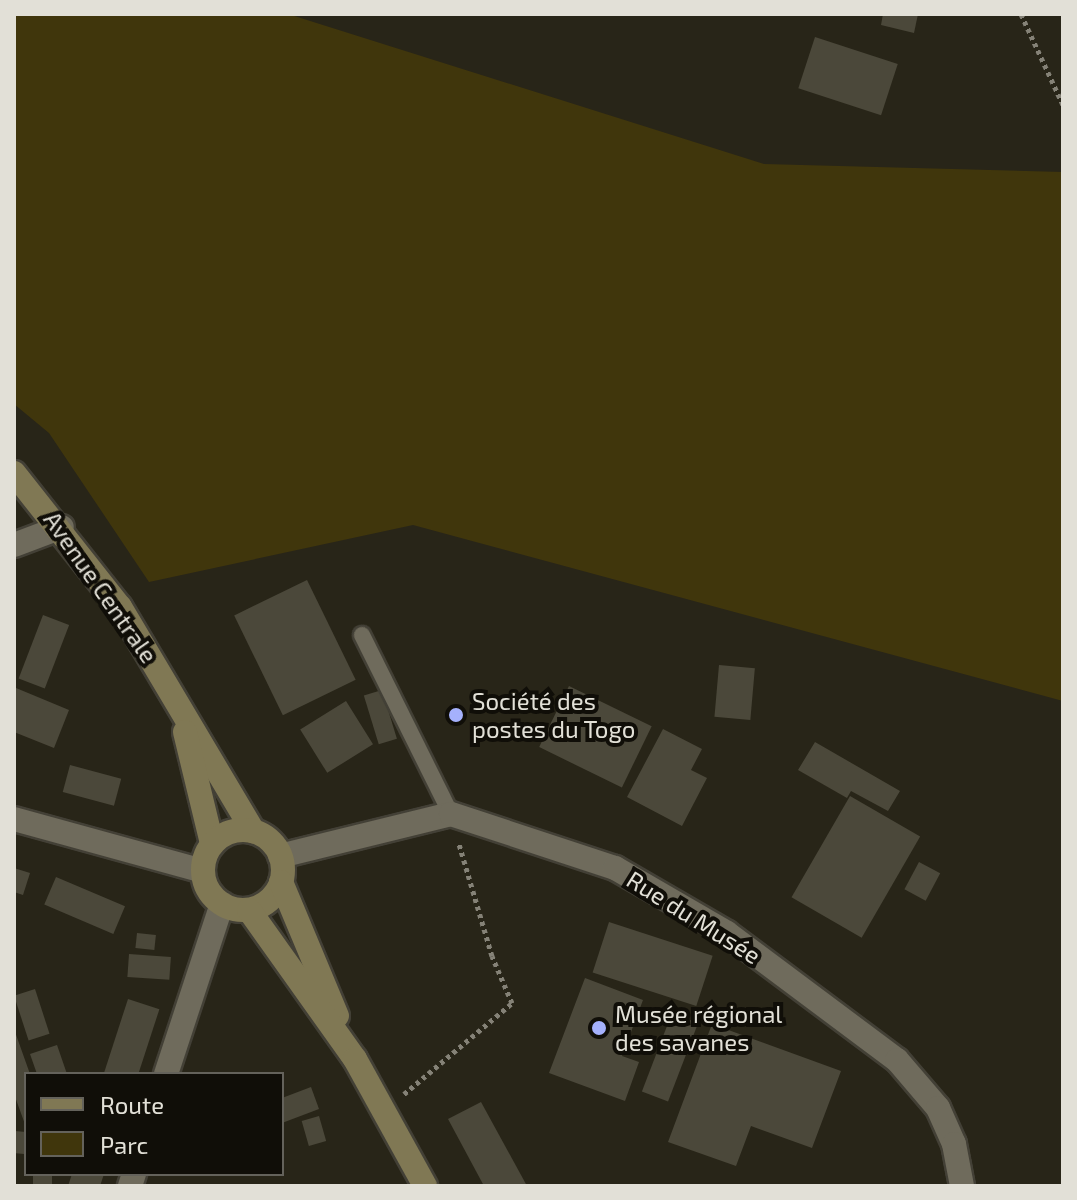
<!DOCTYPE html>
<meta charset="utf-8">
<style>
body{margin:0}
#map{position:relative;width:1077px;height:1200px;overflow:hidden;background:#282518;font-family:"Exo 2",sans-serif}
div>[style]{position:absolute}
.green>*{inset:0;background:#40360c}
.building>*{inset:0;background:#4b483a;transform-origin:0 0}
.path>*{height:5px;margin-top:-2.5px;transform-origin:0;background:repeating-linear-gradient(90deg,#858277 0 4px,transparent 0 8px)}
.roads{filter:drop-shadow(2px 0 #434036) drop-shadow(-2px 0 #434036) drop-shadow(0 2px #434036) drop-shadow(0 -2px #434036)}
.lane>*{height:16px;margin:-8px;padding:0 8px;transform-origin:8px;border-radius:8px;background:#6f6b5c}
.street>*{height:24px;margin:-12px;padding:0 12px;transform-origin:12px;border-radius:12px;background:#6f6b5c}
.secondary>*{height:24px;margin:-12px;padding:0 12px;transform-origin:12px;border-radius:12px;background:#807854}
.secondary>.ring{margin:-12px;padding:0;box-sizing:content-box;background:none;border:24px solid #807854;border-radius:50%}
.dots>*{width:22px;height:22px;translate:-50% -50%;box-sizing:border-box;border:4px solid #100e08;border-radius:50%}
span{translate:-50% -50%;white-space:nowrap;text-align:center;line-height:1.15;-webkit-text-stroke:8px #100e08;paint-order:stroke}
.street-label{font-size:24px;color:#e2e0d7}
.poi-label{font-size:24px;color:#e2e0d7}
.left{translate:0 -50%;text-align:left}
.frame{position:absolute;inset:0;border:16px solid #e2e0d7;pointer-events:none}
.legend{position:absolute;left:24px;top:1072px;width:260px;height:104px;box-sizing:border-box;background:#100e08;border:2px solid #64625b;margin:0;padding:10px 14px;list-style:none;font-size:24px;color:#e2e0d7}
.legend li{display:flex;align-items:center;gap:16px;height:40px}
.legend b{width:40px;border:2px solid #64625b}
</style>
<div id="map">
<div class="green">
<i style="clip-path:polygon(14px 14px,288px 14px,764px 164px,1063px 172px,1063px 701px,413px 525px,149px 582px,49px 433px,14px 404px)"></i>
</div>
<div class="building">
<i style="clip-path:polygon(883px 14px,918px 14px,914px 33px,881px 25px)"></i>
<i style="left:815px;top:37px;width:87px;height:54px;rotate:18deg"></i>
<i style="left:307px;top:580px;width:111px;height:81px;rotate:64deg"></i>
<i style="left:43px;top:615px;width:28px;height:68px;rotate:21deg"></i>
<i style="left:719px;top:665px;width:36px;height:52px;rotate:5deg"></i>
<i style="left:569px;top:686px;width:92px;height:68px;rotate:26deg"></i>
<i style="clip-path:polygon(16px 688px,69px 710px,54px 748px,14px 732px)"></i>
<i style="left:382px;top:690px;width:51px;height:19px;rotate:73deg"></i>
<i style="left:346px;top:701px;width:51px;height:54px;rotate:58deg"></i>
<i style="clip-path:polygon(663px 729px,702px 749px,691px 770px,707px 778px,682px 826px,627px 797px)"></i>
<i style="clip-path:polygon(815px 742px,900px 791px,888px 811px,851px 791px,847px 798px,798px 770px)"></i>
<i style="left:70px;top:765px;width:53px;height:28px;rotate:15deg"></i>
<i style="left:850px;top:796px;width:81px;height:117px;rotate:30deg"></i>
<i style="left:919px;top:862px;width:24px;height:31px;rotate:28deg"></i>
<i style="clip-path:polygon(14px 868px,30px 873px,23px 895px,14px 892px)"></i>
<i style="left:56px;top:877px;width:75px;height:30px;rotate:23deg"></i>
<i style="left:609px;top:922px;width:109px;height:53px;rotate:18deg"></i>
<i style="left:137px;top:933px;width:19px;height:15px;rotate:6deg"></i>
<i style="left:129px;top:954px;width:42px;height:23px;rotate:4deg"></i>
<i style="clip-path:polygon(585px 978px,643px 1000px,622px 1056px,639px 1062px,625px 1101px,549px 1073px)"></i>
<i style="left:35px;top:989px;width:47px;height:22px;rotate:72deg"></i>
<i style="left:128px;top:999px;width:33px;height:79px;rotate:18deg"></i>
<i style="left:672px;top:1013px;width:28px;height:84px;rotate:21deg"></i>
<i style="clip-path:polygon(712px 1024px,841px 1071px,812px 1148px,751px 1126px,736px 1166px,668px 1142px)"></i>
<i style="clip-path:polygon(14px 1029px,30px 1074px,26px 1074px,26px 1127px,14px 1094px)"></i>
<i style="clip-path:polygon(57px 1045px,67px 1074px,37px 1074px,30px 1054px)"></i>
<i style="clip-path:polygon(311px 1087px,319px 1109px,282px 1123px,282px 1098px)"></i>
<i style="clip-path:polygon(481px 1102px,527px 1186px,484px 1186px,448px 1119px)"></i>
<i style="left:319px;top:1116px;width:26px;height:18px;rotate:74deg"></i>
<i style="left:15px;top:1131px;width:11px;height:22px;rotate:5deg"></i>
<i style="left:33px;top:1174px;width:19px;height:12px"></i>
<i style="clip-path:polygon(72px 1174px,104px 1174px,100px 1186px,68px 1186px)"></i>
</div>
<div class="path">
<i style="left:1021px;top:14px;width:100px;rotate:65.2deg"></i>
<i style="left:404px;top:1094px;width:141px;rotate:-40.1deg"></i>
<i style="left:512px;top:1003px;width:51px;rotate:-113.1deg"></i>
<i style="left:492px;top:956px;width:117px;rotate:-106.4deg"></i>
</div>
<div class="roads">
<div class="lane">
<i style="left:362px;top:635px;width:200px;rotate:63.6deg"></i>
</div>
<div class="street">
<i style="left:14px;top:545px;width:51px;rotate:-20.6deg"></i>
<i style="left:14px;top:819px;width:196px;rotate:15.4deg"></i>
<i style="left:280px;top:856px;width:176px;rotate:-13.8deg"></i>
<i style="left:451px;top:814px;width:173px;rotate:18.2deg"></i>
<i style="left:615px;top:868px;width:129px;rotate:30.1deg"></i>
<i style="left:727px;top:933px;width:212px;rotate:36.8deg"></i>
<i style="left:897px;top:1060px;width:63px;rotate:49.5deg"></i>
<i style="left:938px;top:1108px;width:39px;rotate:66deg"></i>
<i style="left:954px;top:1144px;width:43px;rotate:79.2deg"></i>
<i style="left:166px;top:1074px;width:179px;rotate:-71.8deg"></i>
<i style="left:130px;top:1186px;width:13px;rotate:-72deg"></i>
</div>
<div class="secondary">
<i style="left:14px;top:473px;width:171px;rotate:51.7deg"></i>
<i style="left:120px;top:607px;width:261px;rotate:59.3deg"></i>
<i style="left:185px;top:732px;width:115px;rotate:76.4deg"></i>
<i class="ring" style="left:203px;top:830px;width:56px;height:56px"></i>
<i style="left:281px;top:882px;width:145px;rotate:67.3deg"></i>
<i style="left:249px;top:910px;width:183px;rotate:54.6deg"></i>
<i style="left:355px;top:1059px;width:145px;rotate:61.1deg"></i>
</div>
</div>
<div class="dots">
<i style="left:456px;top:715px;background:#a5b1fc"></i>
<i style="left:599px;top:1028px;background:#a5b1fc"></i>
</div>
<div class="street-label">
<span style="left:101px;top:587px;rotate:55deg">Avenue Centrale</span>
<span style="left:694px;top:917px;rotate:32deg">Rue du Musée</span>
</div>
<div class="poi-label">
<span class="left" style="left:472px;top:715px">Société des<br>postes du Togo</span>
<span class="left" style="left:615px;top:1028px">Musée régional<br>des savanes</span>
</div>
<div class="frame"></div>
<ul class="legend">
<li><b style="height:10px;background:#807854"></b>Route</li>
<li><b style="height:22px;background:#40360c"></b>Parc</li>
</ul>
</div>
